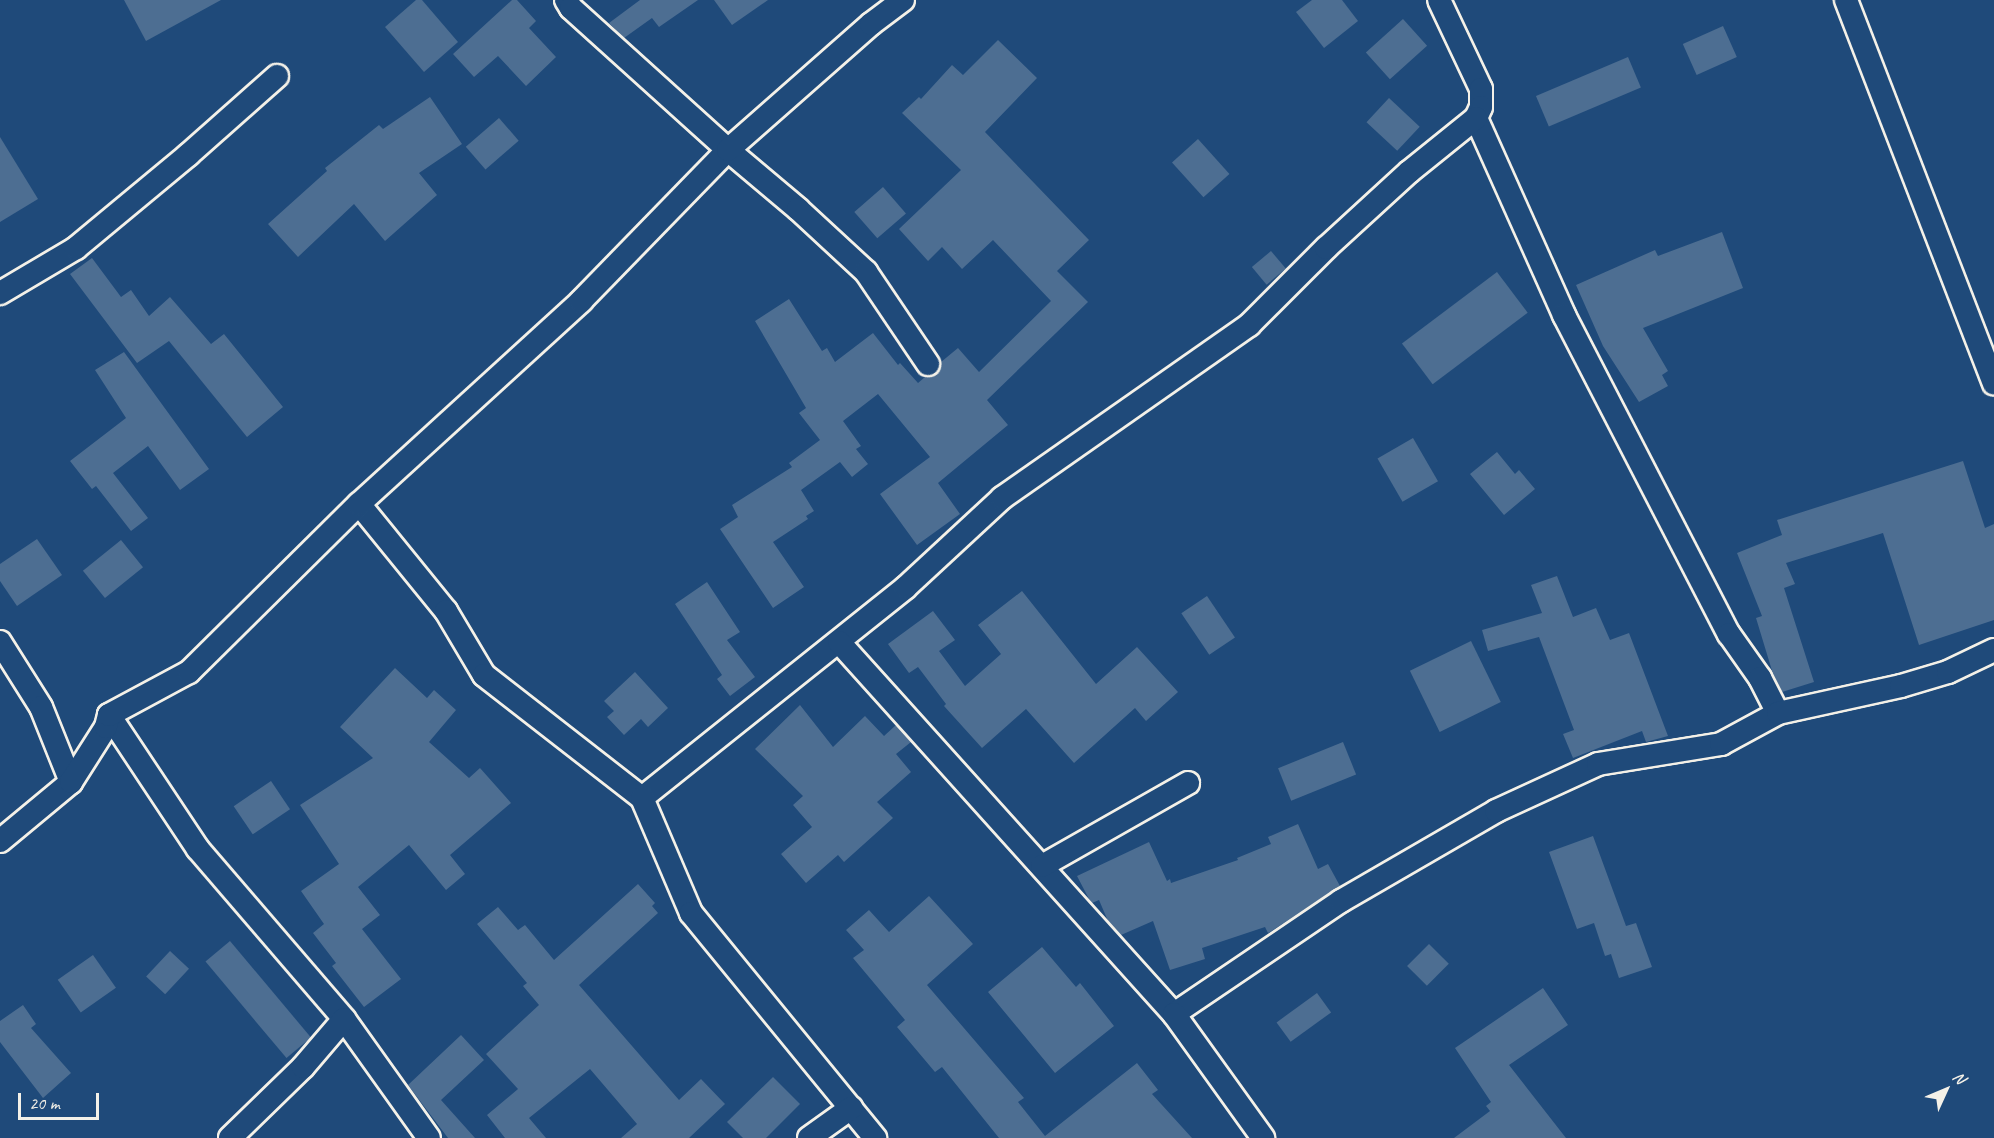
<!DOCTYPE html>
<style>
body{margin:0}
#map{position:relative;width:1994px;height:1138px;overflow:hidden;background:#1f4a7a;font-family:Caveat,sans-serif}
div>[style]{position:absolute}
.building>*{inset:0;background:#4d6e92;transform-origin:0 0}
.roads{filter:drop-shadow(2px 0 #f4f1e8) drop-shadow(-2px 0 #f4f1e8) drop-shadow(0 2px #f4f1e8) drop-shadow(0 -2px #f4f1e8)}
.minor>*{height:22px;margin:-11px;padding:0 11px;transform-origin:11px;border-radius:11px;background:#1f4a7a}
span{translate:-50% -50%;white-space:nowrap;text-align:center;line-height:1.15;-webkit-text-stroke:4.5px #1f4a7a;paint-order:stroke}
.north{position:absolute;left:1916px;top:1060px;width:60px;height:60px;-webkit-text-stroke:4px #1f4a7a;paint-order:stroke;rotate:46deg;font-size:16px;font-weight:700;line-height:24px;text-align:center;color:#f4f1e8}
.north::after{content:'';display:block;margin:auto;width:21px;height:27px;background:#f4f1e8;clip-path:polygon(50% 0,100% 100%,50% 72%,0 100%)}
.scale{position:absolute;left:18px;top:1093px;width:81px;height:27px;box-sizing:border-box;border:3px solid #f4f1e8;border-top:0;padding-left:8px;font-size:18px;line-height:21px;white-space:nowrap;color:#f4f1e8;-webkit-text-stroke:4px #1f4a7a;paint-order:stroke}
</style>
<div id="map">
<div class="building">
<i style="clip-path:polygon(124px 0,221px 0,146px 41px)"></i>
<i style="clip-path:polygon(416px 0,422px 0,458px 42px,424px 72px,385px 27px)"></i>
<i style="clip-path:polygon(512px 0,517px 0,536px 21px,529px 28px,556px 57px,526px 86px,498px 56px,474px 77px,453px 54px)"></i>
<i style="clip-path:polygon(640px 0,698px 0,659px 27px,652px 18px,624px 38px,609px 23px)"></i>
<i style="clip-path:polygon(714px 0,768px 0,732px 25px)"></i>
<i style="clip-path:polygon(1312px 0,1342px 0,1358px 21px,1324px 48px,1296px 12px)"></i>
<i style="left:1403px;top:19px;width:36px;height:50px;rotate:48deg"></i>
<i style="left:1723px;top:26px;width:34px;height:44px;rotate:66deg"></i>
<i style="clip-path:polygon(998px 40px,1037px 78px,985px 132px,1089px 240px,1057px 271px,1088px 302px,987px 400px,1008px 425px,938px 483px,960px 514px,917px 545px,880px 494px,930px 457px,878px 394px,843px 421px,861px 446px,856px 449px,868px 464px,852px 477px,840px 462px,801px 490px,814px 511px,806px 516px,808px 519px,773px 542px,804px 587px,773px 608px,720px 529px,738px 517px,732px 505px,792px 467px,789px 463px,820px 440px,799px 413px,806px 408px,755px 321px,789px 299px,822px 351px,827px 348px,835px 362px,873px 333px,898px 365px,900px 363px,918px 383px,925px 377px,936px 375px,941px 362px,958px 348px,979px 372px,1051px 301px,993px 240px,962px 269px,942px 247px,928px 261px,899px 229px,961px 170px,902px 113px,919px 97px,921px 99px,952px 65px,963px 75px)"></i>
<i style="left:1628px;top:57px;width:33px;height:100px;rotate:67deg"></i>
<i style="clip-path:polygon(430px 97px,462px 144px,419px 173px,437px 195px,385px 241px,354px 204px,298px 257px,268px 224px,327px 171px,325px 168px,379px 125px,383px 129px)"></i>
<i style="left:1389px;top:98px;width:42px;height:33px;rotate:43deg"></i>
<i style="left:499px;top:118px;width:30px;height:44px;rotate:49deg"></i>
<i style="clip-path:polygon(0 137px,38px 199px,0 222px)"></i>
<i style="left:1198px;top:139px;width:47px;height:35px;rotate:48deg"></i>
<i style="left:883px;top:187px;width:35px;height:38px;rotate:49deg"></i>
<i style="clip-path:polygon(1722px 232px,1743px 288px,1643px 328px,1668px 371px,1662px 375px,1668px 386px,1639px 402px,1603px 346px,1576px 285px,1655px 250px,1658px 256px)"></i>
<i style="left:1271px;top:251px;width:23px;height:25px;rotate:50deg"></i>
<i style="clip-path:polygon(92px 258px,121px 297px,131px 290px,149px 316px,170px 297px,211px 344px,224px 334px,283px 407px,247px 437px,169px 341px,137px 363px,70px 274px)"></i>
<i style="left:1497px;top:272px;width:51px;height:119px;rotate:53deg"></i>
<i style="clip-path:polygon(124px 352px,209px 469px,180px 490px,148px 446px,113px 473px,148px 518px,131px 531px,96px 486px,92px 489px,70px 461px,126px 418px,95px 370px)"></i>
<i style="left:1413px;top:438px;width:50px;height:41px;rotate:60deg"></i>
<i style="clip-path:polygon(1497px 452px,1515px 474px,1519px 470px,1535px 489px,1504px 515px,1470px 474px)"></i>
<i style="clip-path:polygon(1963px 461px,1985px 528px,1994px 524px,1994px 620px,1919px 645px,1883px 533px,1786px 563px,1795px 584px,1784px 588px,1814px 682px,1782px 692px,1773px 674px,1756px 618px,1762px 616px,1737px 553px,1782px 535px,1777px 520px)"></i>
<i style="clip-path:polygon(37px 539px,62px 575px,17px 606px,0 581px,0 564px)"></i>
<i style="left:121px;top:540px;width:35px;height:49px;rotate:51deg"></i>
<i style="clip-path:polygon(1557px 576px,1573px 617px,1596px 608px,1610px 640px,1629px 633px,1668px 736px,1646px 742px,1642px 731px,1573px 758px,1563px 734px,1574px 730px,1539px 637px,1488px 651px,1482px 630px,1542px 613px,1531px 585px)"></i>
<i style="clip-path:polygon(707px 582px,740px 632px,727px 640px,755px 677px,730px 696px,717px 679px,722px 675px,675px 604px)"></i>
<i style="clip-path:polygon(1022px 591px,1096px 684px,1137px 647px,1178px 692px,1146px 721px,1135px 708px,1074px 763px,1026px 709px,982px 748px,944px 706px,946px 704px,918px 667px,909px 673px,888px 644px,933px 611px,955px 640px,939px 651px,965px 686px,1001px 654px,978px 625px)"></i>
<i style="left:1207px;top:596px;width:50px;height:31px;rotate:56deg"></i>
<i style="left:1471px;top:641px;width:68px;height:68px;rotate:64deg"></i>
<i style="clip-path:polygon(395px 668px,427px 698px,434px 690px,456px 710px,429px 742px,469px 778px,480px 768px,511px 803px,450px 855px,465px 874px,446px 890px,409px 845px,358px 887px,380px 915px,362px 929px,401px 979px,364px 1007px,332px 966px,336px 963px,313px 933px,324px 924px,301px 891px,339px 864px,300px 805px,373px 758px,340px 727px)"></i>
<i style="clip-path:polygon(635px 672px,668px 708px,648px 727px,641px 719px,624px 735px,607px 717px,614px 711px,604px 701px)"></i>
<i style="clip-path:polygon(800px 705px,833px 747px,865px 716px,884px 736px,896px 725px,911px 742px,896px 754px,911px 772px,877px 802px,893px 818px,844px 862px,838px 855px,806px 883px,781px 854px,812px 827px,793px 805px,803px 796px,755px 749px)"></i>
<i style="left:1343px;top:742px;width:35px;height:70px;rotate:68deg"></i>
<i style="left:271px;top:781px;width:34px;height:45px;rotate:56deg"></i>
<i style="clip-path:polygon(1298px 824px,1318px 869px,1328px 864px,1340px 886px,1270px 932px,1268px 933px,1265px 927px,1202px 948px,1205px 959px,1170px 970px,1153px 921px,1121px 935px,1108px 921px,1099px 900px,1092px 903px,1089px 899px,1077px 876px,1149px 842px,1167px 881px,1170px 879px,1171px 883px,1238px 860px,1237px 858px,1271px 844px,1268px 837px)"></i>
<i style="clip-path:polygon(1593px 836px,1626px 926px,1636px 923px,1652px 967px,1619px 978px,1611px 954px,1605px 956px,1594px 923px,1577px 929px,1549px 852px)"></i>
<i style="clip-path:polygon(638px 884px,655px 903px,652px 906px,658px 913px,579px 985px,679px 1100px,701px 1079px,725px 1104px,689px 1138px,621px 1138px,637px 1124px,590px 1069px,529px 1118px,546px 1138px,505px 1138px,487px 1115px,518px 1089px,486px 1054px,539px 1005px,523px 986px,527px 983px,477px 924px,498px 907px,518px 930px,525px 925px,554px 960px)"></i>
<i style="clip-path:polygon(929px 896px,973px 944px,927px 985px,1024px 1098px,1018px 1102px,1045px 1136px,1137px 1063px,1158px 1090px,1152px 1094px,1192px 1138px,999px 1138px,942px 1067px,935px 1072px,897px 1027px,905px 1020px,853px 958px,864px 950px,846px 930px,869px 910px,889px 932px)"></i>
<i style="left:230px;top:941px;width:126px;height:32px;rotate:50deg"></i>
<i style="left:1429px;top:944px;width:28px;height:31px;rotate:45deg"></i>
<i style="clip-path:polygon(1042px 947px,1076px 987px,1080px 983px,1114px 1026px,1055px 1073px,988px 992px)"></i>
<i style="left:170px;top:951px;width:26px;height:35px;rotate:43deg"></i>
<i style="left:93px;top:955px;width:40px;height:43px;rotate:55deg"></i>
<i style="clip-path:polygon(1543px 988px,1568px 1025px,1509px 1065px,1566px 1138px,1454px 1138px,1490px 1111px,1486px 1106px,1491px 1102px,1455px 1048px)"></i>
<i style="left:1317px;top:993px;width:24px;height:50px;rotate:54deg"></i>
<i style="clip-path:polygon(23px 1005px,36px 1024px,31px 1028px,71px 1073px,43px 1098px,0 1042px,0 1021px)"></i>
<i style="clip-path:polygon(461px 1035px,484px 1060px,441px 1100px,475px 1138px,448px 1138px,408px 1085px)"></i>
<i style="clip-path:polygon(773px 1077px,800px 1104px,766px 1138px,743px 1138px,727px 1122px)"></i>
</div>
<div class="roads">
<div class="minor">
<i style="left:566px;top:0;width:9px;rotate:58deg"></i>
<i style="left:571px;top:8px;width:212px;rotate:42.1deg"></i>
<i style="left:728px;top:150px;width:92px;rotate:40.1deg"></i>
<i style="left:798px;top:209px;width:93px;rotate:42.8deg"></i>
<i style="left:866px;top:272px;width:111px;rotate:56deg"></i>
<i style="left:1439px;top:0;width:98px;rotate:64.7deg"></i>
<i style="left:1481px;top:89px;width:18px;rotate:90deg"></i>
<i style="left:1481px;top:107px;width:12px;rotate:114deg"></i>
<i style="left:1476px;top:118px;width:216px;rotate:65.9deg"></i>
<i style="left:1564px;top:315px;width:359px;rotate:62.7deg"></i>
<i style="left:1729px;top:634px;width:54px;rotate:54.8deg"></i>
<i style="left:1760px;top:678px;width:39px;rotate:63deg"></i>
<i style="left:1846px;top:0;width:411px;rotate:68.9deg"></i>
<i style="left:0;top:293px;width:88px;rotate:-30.6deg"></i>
<i style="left:76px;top:248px;width:146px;rotate:-39.7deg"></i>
<i style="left:188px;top:155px;width:119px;rotate:-41.6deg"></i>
<i style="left:359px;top:504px;width:138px;rotate:50.9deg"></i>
<i style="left:446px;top:611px;width:74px;rotate:59.3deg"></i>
<i style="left:484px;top:675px;width:200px;rotate:37.9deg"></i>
<i style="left:642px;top:798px;width:338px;rotate:-38.6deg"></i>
<i style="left:906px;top:587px;width:131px;rotate:-42.8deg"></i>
<i style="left:1002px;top:498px;width:302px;rotate:-35deg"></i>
<i style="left:1249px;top:325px;width:109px;rotate:-45deg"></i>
<i style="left:1326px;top:248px;width:113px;rotate:-42.5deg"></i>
<i style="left:1409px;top:172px;width:86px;rotate:-38.9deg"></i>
<i style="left:0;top:642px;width:77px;rotate:57.8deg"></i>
<i style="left:41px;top:707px;width:81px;rotate:68.2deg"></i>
<i style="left:839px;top:642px;width:501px;rotate:48deg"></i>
<i style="left:1174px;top:1014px;width:202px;rotate:-34.1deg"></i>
<i style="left:1341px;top:901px;width:179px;rotate:-30.1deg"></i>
<i style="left:1496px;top:811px;width:112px;rotate:-24.7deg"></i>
<i style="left:1598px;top:764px;width:125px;rotate:-9.2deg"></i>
<i style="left:1721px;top:744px;width:65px;rotate:-28.5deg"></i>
<i style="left:1778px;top:713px;width:126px;rotate:-12.4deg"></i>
<i style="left:1901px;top:686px;width:49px;rotate:-16.6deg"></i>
<i style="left:1948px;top:672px;width:51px;rotate:-25.6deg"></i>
<i style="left:109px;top:715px;width:161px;rotate:56.4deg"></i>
<i style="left:198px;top:849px;width:224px;rotate:49.3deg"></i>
<i style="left:344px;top:1019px;width:146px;rotate:54.5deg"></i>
<i style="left:642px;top:798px;width:125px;rotate:66.9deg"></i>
<i style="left:691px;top:913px;width:291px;rotate:50.7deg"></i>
<i style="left:0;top:841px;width:92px;rotate:-39.7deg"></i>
<i style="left:71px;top:782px;width:65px;rotate:-57.5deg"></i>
<i style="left:106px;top:727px;width:12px;rotate:-76deg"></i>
<i style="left:109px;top:715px;width:91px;rotate:-28.3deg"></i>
<i style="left:189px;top:672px;width:239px;rotate:-44.7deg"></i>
<i style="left:359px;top:504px;width:301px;rotate:-42.4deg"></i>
<i style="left:581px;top:301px;width:211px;rotate:-45.8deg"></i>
<i style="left:728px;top:150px;width:191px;rotate:-41.4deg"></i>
<i style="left:871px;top:24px;width:40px;rotate:-37deg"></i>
<i style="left:1042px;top:866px;width:168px;rotate:-29.6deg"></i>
<i style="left:1174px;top:1014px;width:153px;rotate:54.3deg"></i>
<i style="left:230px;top:1138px;width:102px;rotate:-44.2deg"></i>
<i style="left:303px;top:1067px;width:63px;rotate:-49.5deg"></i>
<i style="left:809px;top:1138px;width:52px;rotate:-35.5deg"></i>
</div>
</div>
<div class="north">N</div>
<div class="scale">20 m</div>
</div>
